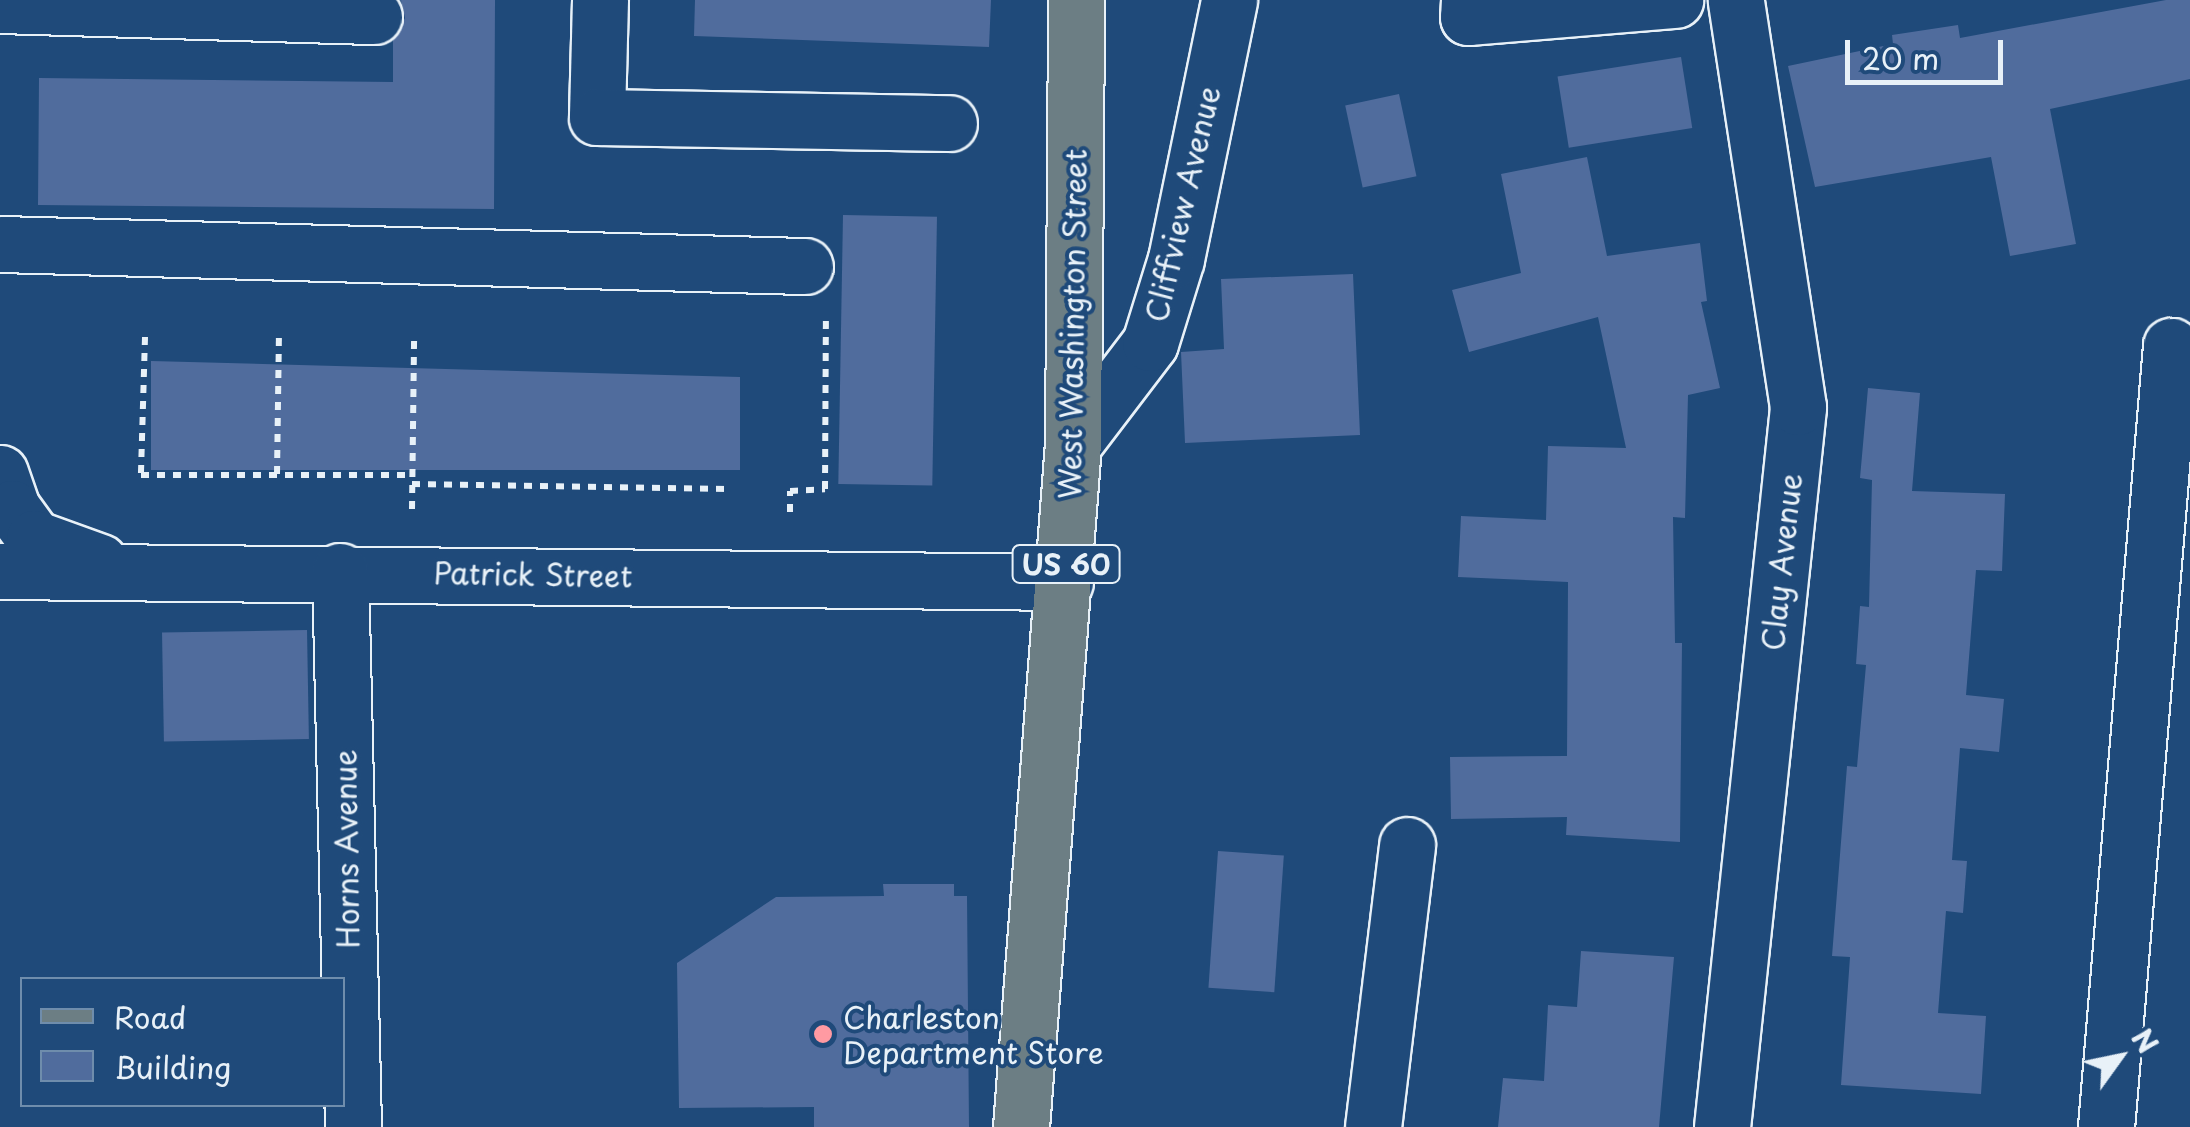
<!DOCTYPE html>
<style>
body{margin:0}
#map{position:relative;width:2190px;height:1127px;overflow:hidden;background:#1f4a7a;font-family:"Playpen Sans",sans-serif}
div>[style]{position:absolute}
.building>*{inset:0;background:#506c9d;transform-origin:0 0}
.path>*{height:6px;margin-top:-3px;transform-origin:0;background:repeating-linear-gradient(90deg,#e8f1f8 0 8px,transparent 0 16px)}
.roads{filter:drop-shadow(2px 0 #e8f1f8) drop-shadow(-2px 0 #e8f1f8) drop-shadow(0 2px #e8f1f8) drop-shadow(0 -2px #e8f1f8)}
.minor>*{height:55px;margin:-27.5px;padding:0 27.5px;transform-origin:27.5px;border-radius:27.5px;background:#1f4a7a}
.major>*{height:55px;margin:-27.5px;padding:0 27.5px;transform-origin:27.5px;border-radius:27.5px;background:#6c7e84}
.dots>*{width:28px;height:28px;translate:-50% -50%;box-sizing:border-box;border:5px solid #1f4a7a;border-radius:50%}
span{translate:-50% -50%;white-space:nowrap;text-align:center;line-height:1.15;-webkit-text-stroke:8px #1f4a7a;paint-order:stroke}
.shield-label span{padding:2px 8px;background:#1f4a7a;border:2px solid;border-radius:8px;-webkit-text-stroke-width:0}
.shield-label{font-size:28px;color:#e8f1f8;font-weight:700}
.street-label{font-size:30px;color:#e8f1f8}
.poi-label{font-size:30px;color:#e8f1f8}
.left{translate:0 -50%;text-align:left}
.legend{position:absolute;left:20px;top:977px;width:325px;height:130px;box-sizing:border-box;background:#1f4a7a;border:2px solid #6f8dac;margin:0;padding:12px 18px;list-style:none;font-size:30px;color:#e8f1f8}
.legend li{display:flex;align-items:center;gap:20px;height:50px}
.legend b{width:50px;border:2px solid #6f8dac}
.north{position:absolute;left:2070px;top:1007px;width:100px;height:100px;-webkit-text-stroke:8px #1f4a7a;paint-order:stroke;rotate:57deg;font-size:28px;font-weight:700;line-height:40px;text-align:center;color:#e8f1f8}
.north::after{content:'';display:block;margin:auto;width:35px;height:45px;background:#e8f1f8;clip-path:polygon(50% 0,100% 100%,50% 72%,0 100%)}
.scale{position:absolute;left:1845px;top:40px;width:158px;height:45px;box-sizing:border-box;border:5px solid #e8f1f8;border-top:0;padding-left:12px;font-size:30px;line-height:35px;white-space:nowrap;color:#e8f1f8;-webkit-text-stroke:8px #1f4a7a;paint-order:stroke}
</style>
<div id="map">
<div class="building">
<i style="clip-path:polygon(401px 0,495px 0,494px 209px,38px 205px,39px 78px,393px 82px,393px 40px,405px 18px)"></i>
<i style="clip-path:polygon(695px 0,991px 0,989px 47px,694px 36px)"></i>
<i style="clip-path:polygon(2166px 0,2190px 0,2190px 79px,2050px 109px,2076px 244px,2010px 256px,1991px 157px,1815px 187px,1788px 66px,1893px 44px,1892px 35px,1958px 25px,1960px 38px)"></i>
<i style="left:1681px;top:57px;width:72px;height:125px;rotate:81deg"></i>
<i style="left:1399px;top:94px;width:84px;height:55px;rotate:78deg"></i>
<i style="clip-path:polygon(1587px 157px,1607px 256px,1700px 243px,1707px 301px,1701px 302px,1720px 388px,1688px 395px,1685px 518px,1673px 517px,1675px 643px,1682px 643px,1680px 842px,1566px 835px,1567px 817px,1451px 819px,1450px 757px,1567px 756px,1568px 582px,1458px 577px,1461px 516px,1546px 520px,1548px 446px,1626px 448px,1598px 317px,1469px 352px,1452px 290px,1521px 273px,1501px 174px)"></i>
<i style="left:843px;top:215px;width:94px;height:269px;rotate:1deg"></i>
<i style="clip-path:polygon(1353px 274px,1360px 435px,1185px 443px,1181px 352px,1224px 349px,1221px 279px)"></i>
<i style="clip-path:polygon(151px 361px,740px 377px,740px 470px,151px 470px)"></i>
<i style="clip-path:polygon(1868px 388px,1920px 393px,1912px 491px,2005px 494px,2002px 571px,1976px 570px,1966px 695px,2004px 699px,1999px 752px,1960px 748px,1952px 860px,1967px 861px,1963px 913px,1946px 911px,1938px 1013px,1986px 1016px,1981px 1094px,1841px 1085px,1850px 957px,1832px 956px,1847px 766px,1857px 767px,1866px 665px,1856px 664px,1860px 606px,1869px 607px,1872px 480px,1860px 478px)"></i>
<i style="left:307px;top:630px;width:109px;height:145px;rotate:89deg"></i>
<i style="left:1218px;top:851px;width:66px;height:137px;rotate:4deg"></i>
<i style="clip-path:polygon(883px 884px,954px 884px,954px 896px,967px 896px,969px 1127px,814px 1127px,814px 1107px,679px 1108px,677px 963px,776px 897px,884px 896px)"></i>
<i style="clip-path:polygon(1581px 951px,1674px 957px,1659px 1127px,1498px 1127px,1503px 1078px,1544px 1081px,1548px 1005px,1577px 1007px)"></i>
</div>
<div class="path">
<i style="left:145px;top:337px;width:138px;rotate:91.7deg"></i>
<i style="left:141px;top:475px;width:271px"></i>
<i style="left:277px;top:474px;width:136px;rotate:-89.2deg"></i>
<i style="left:412px;top:484px;width:316px;rotate:0.9deg"></i>
<i style="left:412px;top:509px;width:170px;rotate:-89.3deg"></i>
<i style="left:790px;top:512px;width:21px;rotate:-90deg"></i>
<i style="left:790px;top:491px;width:35px;rotate:-3deg"></i>
<i style="left:825px;top:489px;width:173px;rotate:-89.7deg"></i>
</div>
<div class="roads">
<div class="minor">
<i style="left:600px;top:0;width:117px;rotate:91.5deg"></i>
<i style="left:597px;top:117px;width:352px;rotate:1deg"></i>
<i style="left:1469px;top:0;width:17px;rotate:93deg"></i>
<i style="left:1468px;top:17px;width:208px;rotate:-4.7deg"></i>
<i style="left:0;top:5px;width:374px;rotate:1.7deg"></i>
<i style="left:0;top:244px;width:805px;rotate:1.57deg"></i>
<i style="left:1073px;top:444px;width:127px;rotate:-52.7deg"></i>
<i style="left:1150px;top:343px;width:88px;rotate:-72.8deg"></i>
<i style="left:1176px;top:259px;width:264px;rotate:-78.4deg"></i>
<i style="left:0;top:473px;width:37px;rotate:71deg"></i>
<i style="left:12px;top:508px;width:37px;rotate:54deg"></i>
<i style="left:34px;top:538px;width:70px;rotate:20deg"></i>
<i style="left:0;top:571px;width:1065px;rotate:0.59deg"></i>
<i style="left:340px;top:571px;width:556px;rotate:88.66deg"></i>
<i style="left:1373px;top:1127px;width:284px;rotate:-83.1deg"></i>
<i style="left:1722px;top:1127px;width:724px;rotate:-83.97deg"></i>
<i style="left:1798px;top:407px;width:412px;rotate:-98.7deg"></i>
<i style="left:2106px;top:1127px;width:784px;rotate:-85.24deg"></i>
</div>
<div class="major">
<i style="left:1021px;top:1127px;width:685px;rotate:-85.65deg"></i>
<i style="left:1073px;top:444px;width:444px;rotate:-89.6deg"></i>
</div>
</div>
<div class="dots">
<i style="left:823px;top:1034px;background:#ff9aa2"></i>
</div>
<div class="shield-label">
<span style="left:1066px;top:564px">US 60</span>
</div>
<div class="street-label">
<span style="left:1182px;top:204px;rotate:-77deg">Cliffview Avenue</span>
<span style="left:1072px;top:324px;rotate:-89deg">West Washington Street</span>
<span style="left:1781px;top:562px;rotate:-84deg">Clay Avenue</span>
<span style="left:533px;top:574px;rotate:1deg">Patrick Street</span>
<span style="left:346px;top:849px;rotate:-91deg">Horns Avenue</span>
</div>
<div class="poi-label">
<span class="left" style="left:843px;top:1034px">Charleston<br>Department Store</span>
</div>
<ul class="legend">
<li><b style="height:12px;background:#6c7e84"></b>Road</li>
<li><b style="height:28px;background:#506c9d"></b>Building</li>
</ul>
<div class="north">N</div>
<div class="scale">20 m</div>
</div>
